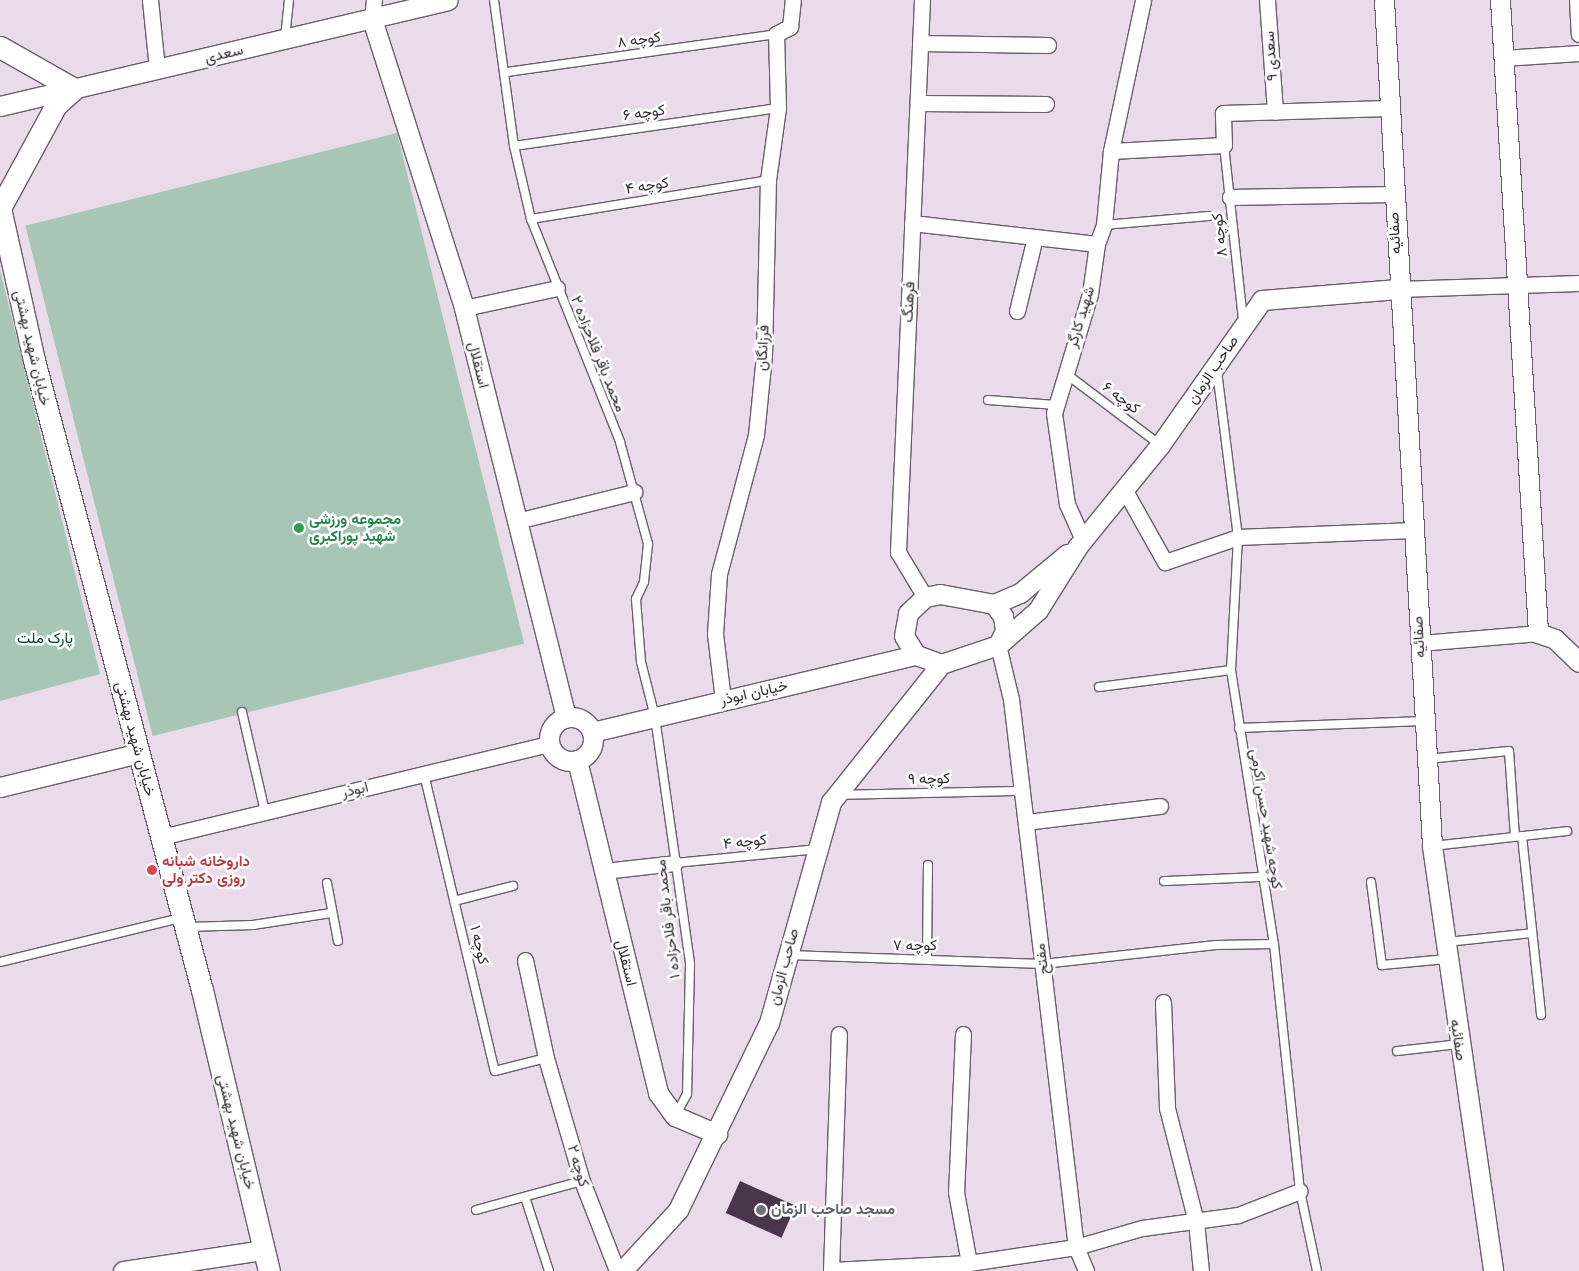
<!DOCTYPE html>
<meta charset="utf-8">
<style>
body{margin:0}
#map{position:relative;width:1579px;height:1271px;overflow:hidden;background:#eadbeb;font-family:"Nunito Sans",Vazirmatn,sans-serif}
div>[style]{position:absolute}
.green>*{inset:0;background:#a8c6b5;transform-origin:0 0}
.building>*{inset:0;background:#4a364b;transform-origin:0 0}
.roads{filter:drop-shadow(1px 0 #6b5e6c) drop-shadow(-1px 0 #6b5e6c) drop-shadow(0 1px #6b5e6c) drop-shadow(0 -1px #6b5e6c)}
.service>*{height:8px;margin:-4px;padding:0 4px;transform-origin:4px;border-radius:4px;background:#fff}
.minor>*{height:15px;margin:-7.5px;padding:0 7.5px;transform-origin:7.5px;border-radius:7.5px;background:#fff}
.tertiary>*{height:19px;margin:-9.5px;padding:0 9.5px;transform-origin:9.5px;border-radius:9.5px;background:#fff}
.tertiary>.ring{margin:-9.5px;padding:0;box-sizing:content-box;background:none;border:19px solid #fff;border-radius:50%}
.secondary>*{height:21px;margin:-10.5px;padding:0 10.5px;transform-origin:10.5px;border-radius:10.5px;background:#fff}
.dots>*{width:14px;height:14px;translate:-50% -50%;box-sizing:border-box;border:2px solid #fff;border-radius:50%}
span{translate:-50% -50%;white-space:nowrap;text-align:center;line-height:1.15;-webkit-text-stroke:5px #fff;paint-order:stroke}
.street-label{font-size:15px;color:#2f292f}
.leisure-label{font-size:15px;color:#27864d;font-weight:700}
.left{translate:0 -50%;text-align:left}
.park-label{font-size:15px;color:#014229}
.health-label{font-size:15px;color:#be3a42;font-weight:700}
.worship-label{font-size:15px;color:#5b616d;font-weight:700}
</style>
<div id="map">
<div class="green">
<i style="left:397px;top:133px;width:526px;height:383px;rotate:76deg"></i>
<i style="clip-path:polygon(0 270px,100px 674px,0 701px)"></i>
</div>
<div class="building">
<i style="left:740px;top:1181px;width:61px;height:35px;rotate:24deg"></i>
</div>
<div class="roads">
<div class="service">
<i style="left:494px;top:0;width:147px;rotate:82.2deg"></i>
<i style="left:514px;top:146px;width:75px;rotate:76.9deg"></i>
<i style="left:531px;top:219px;width:240px;rotate:68.2deg"></i>
<i style="left:620px;top:442px;width:106px;rotate:74.6deg"></i>
<i style="left:648px;top:544px;width:38px;rotate:96deg"></i>
<i style="left:644px;top:582px;width:19px;rotate:115deg"></i>
<i style="left:636px;top:599px;width:63px;rotate:85.5deg"></i>
<i style="left:641px;top:662px;width:57px;rotate:75.7deg"></i>
<i style="left:655px;top:717px;width:249px;rotate:81.9deg"></i>
<i style="left:690px;top:964px;width:130px;rotate:91.3deg"></i>
<i style="left:687px;top:1094px;width:24px;rotate:118deg"></i>
<i style="left:285px;top:38px;width:38px;rotate:-84deg"></i>
<i style="left:507px;top:72px;width:272px;rotate:-8deg"></i>
<i style="left:1224px;top:145px;width:176px;rotate:83.8deg"></i>
<i style="left:514px;top:146px;width:267px;rotate:-8.2deg"></i>
<i style="left:531px;top:219px;width:240px;rotate:-9.3deg"></i>
<i style="left:1104px;top:225px;width:105px;rotate:-4.9deg"></i>
<i style="left:1217px;top:371px;width:167px;rotate:82.8deg"></i>
<i style="left:1238px;top:537px;width:133px;rotate:93deg"></i>
<i style="left:1231px;top:670px;width:277px;rotate:81.1deg"></i>
<i style="left:1274px;top:944px;width:248px;rotate:84deg"></i>
<i style="left:1300px;top:1191px;width:82px;rotate:78deg"></i>
<i style="left:1065px;top:373px;width:118px;rotate:37.1deg"></i>
<i style="left:988px;top:400px;width:68px;rotate:4.2deg"></i>
<i style="left:1099px;top:687px;width:133px;rotate:-7.3deg"></i>
<i style="left:242px;top:712px;width:103px;rotate:77deg"></i>
<i style="left:1239px;top:728px;width:185px;rotate:-2.2deg"></i>
<i style="left:1427px;top:759px;width:82px;rotate:-5.6deg"></i>
<i style="left:1509px;top:751px;width:86px;rotate:86deg"></i>
<i style="left:424px;top:774px;width:305px;rotate:76.6deg"></i>
<i style="left:495px;top:1071px;width:53px;rotate:-14.3deg"></i>
<i style="left:839px;top:795px;width:183px;rotate:-1.3deg"></i>
<i style="left:1522px;top:836px;width:180px;rotate:83.9deg"></i>
<i style="left:1432px;top:846px;width:136px;rotate:-6.3deg"></i>
<i style="left:675px;top:863px;width:144px;rotate:-5.6deg"></i>
<i style="left:1164px;top:881px;width:97px;rotate:-2.4deg"></i>
<i style="left:1371px;top:882px;width:84px;rotate:82.5deg"></i>
<i style="left:1382px;top:965px;width:65px;rotate:-5.3deg"></i>
<i style="left:327px;top:883px;width:59px;rotate:79.3deg"></i>
<i style="left:454px;top:901px;width:61px;rotate:-14.3deg"></i>
<i style="left:187px;top:927px;width:66px;rotate:-1.7deg"></i>
<i style="left:253px;top:925px;width:79px;rotate:-8.7deg"></i>
<i style="left:1447px;top:942px;width:85px;rotate:-6deg"></i>
<i style="left:788px;top:955px;width:255px;rotate:2deg"></i>
<i style="left:1043px;top:964px;width:174px;rotate:-6.3deg"></i>
<i style="left:1216px;top:945px;width:58px;rotate:-1deg"></i>
<i style="left:927px;top:959px;width:94px;rotate:-89.4deg"></i>
<i style="left:0;top:962px;width:185px;rotate:-13.7deg"></i>
<i style="left:1397px;top:1051px;width:62px;rotate:-6.4deg"></i>
<i style="left:525px;top:1197px;width:78px;rotate:72deg"></i>
<i style="left:476px;top:1210px;width:110px;rotate:-15.3deg"></i>
</div>
<div class="minor">
<i style="left:150px;top:0;width:69px;rotate:84.2deg"></i>
<i style="left:922px;top:0;width:553px;rotate:92.49deg"></i>
<i style="left:898px;top:552px;width:52px;rotate:59deg"></i>
<i style="left:1267px;top:0;width:112px;rotate:85.9deg"></i>
<i style="left:1577px;top:0;width:34px;rotate:87deg"></i>
<i style="left:372px;top:19px;width:19px;rotate:-84deg"></i>
<i style="left:920px;top:43px;width:128px;rotate:0.9deg"></i>
<i style="left:1503px;top:58px;width:76px;rotate:-3.8deg"></i>
<i style="left:918px;top:103px;width:128px;rotate:0.4deg"></i>
<i style="left:1111px;top:151px;width:154px;rotate:-78deg"></i>
<i style="left:1230px;top:197px;width:162px;rotate:-1.1deg"></i>
<i style="left:912px;top:223px;width:186px;rotate:6.5deg"></i>
<i style="left:1097px;top:244px;width:50px;rotate:98deg"></i>
<i style="left:1090px;top:294px;width:124px;rotate:106.8deg"></i>
<i style="left:1054px;top:413px;width:92px;rotate:81.9deg"></i>
<i style="left:1067px;top:504px;width:39px;rotate:66deg"></i>
<i style="left:1097px;top:244px;width:20px;rotate:-70deg"></i>
<i style="left:1104px;top:225px;width:74px;rotate:-84.6deg"></i>
<i style="left:1111px;top:151px;width:113px;rotate:-3deg"></i>
<i style="left:1224px;top:145px;width:32px;rotate:-92deg"></i>
<i style="left:1223px;top:113px;width:165px;rotate:-1.7deg"></i>
<i style="left:1398px;top:289px;width:181px;rotate:-1.9deg"></i>
<i style="left:464px;top:308px;width:95px;rotate:-12.1deg"></i>
<i style="left:1017px;top:311px;width:76px;rotate:-76.3deg"></i>
<i style="left:1124px;top:489px;width:84px;rotate:60.7deg"></i>
<i style="left:1165px;top:562px;width:77px;rotate:-18.9deg"></i>
<i style="left:1238px;top:537px;width:175px;rotate:-2.3deg"></i>
<i style="left:517px;top:521px;width:121px;rotate:-13.9deg"></i>
<i style="left:1420px;top:643px;width:118px;rotate:-4.8deg"></i>
<i style="left:998px;top:645px;width:56px;rotate:76.5deg"></i>
<i style="left:1011px;top:699px;width:552px;rotate:83.24deg"></i>
<i style="left:1076px;top:1247px;width:26px;rotate:67deg"></i>
<i style="left:723px;top:700px;width:66px;rotate:-96.9deg"></i>
<i style="left:715px;top:634px;width:60px;rotate:-86.2deg"></i>
<i style="left:719px;top:574px;width:144px;rotate:-75.1deg"></i>
<i style="left:756px;top:435px;width:80px;rotate:-84.3deg"></i>
<i style="left:764px;top:355px;width:175px;rotate:-88.7deg"></i>
<i style="left:768px;top:180px;width:73px;rotate:-82.1deg"></i>
<i style="left:778px;top:108px;width:74px;rotate:-91.5deg"></i>
<i style="left:776px;top:34px;width:16px;rotate:-27deg"></i>
<i style="left:790px;top:27px;width:27px;rotate:-84deg"></i>
<i style="left:1026px;top:822px;width:135px;rotate:-6.8deg"></i>
<i style="left:161px;top:837px;width:399px;rotate:-13.5deg"></i>
<i style="left:604px;top:871px;width:71px;rotate:-6.4deg"></i>
<i style="left:525px;top:960px;width:100px;rotate:77.9deg"></i>
<i style="left:546px;top:1058px;width:128px;rotate:73.7deg"></i>
<i style="left:582px;top:1181px;width:97px;rotate:68.7deg"></i>
<i style="left:1163px;top:1002px;width:106px;rotate:87.8deg"></i>
<i style="left:1167px;top:1108px;width:118px;rotate:75.7deg"></i>
<i style="left:1196px;top:1222px;width:49px;rotate:84.2deg"></i>
<i style="left:963px;top:1034px;width:158px;rotate:92.5deg"></i>
<i style="left:956px;top:1192px;width:72px;rotate:79.6deg"></i>
<i style="left:831px;top:1270px;width:138px;rotate:-2.9deg"></i>
<i style="left:969px;top:1263px;width:108px;rotate:-8.5deg"></i>
<i style="left:1076px;top:1247px;width:69px;rotate:-16.1deg"></i>
<i style="left:1142px;top:1228px;width:97px;rotate:-7.7deg"></i>
<i style="left:1238px;top:1215px;width:66px;rotate:-21.2deg"></i>
<i style="left:831px;top:1271px;width:237px;rotate:-88.1deg"></i>
</div>
<div class="tertiary">
<i style="left:1384px;top:0;width:847px;rotate:86.75deg"></i>
<i style="left:1432px;top:846px;width:429px;rotate:81.8deg"></i>
<i style="left:1500px;top:0;width:634px;rotate:86.56deg"></i>
<i style="left:1538px;top:633px;width:18px;rotate:19deg"></i>
<i style="left:1555px;top:639px;width:33px;rotate:44deg"></i>
<i style="left:372px;top:19px;width:303px;rotate:72.3deg"></i>
<i style="left:464px;top:308px;width:422px;rotate:76deg"></i>
<i style="left:0;top:106px;width:460px;rotate:-13.3deg"></i>
<i style="left:940px;top:594px;width:55px;rotate:10.5deg"></i>
<i style="left:994px;top:604px;width:15px;rotate:53deg"></i>
<i style="left:1003px;top:616px;width:15px;rotate:82deg"></i>
<i style="left:1005px;top:631px;width:16px;rotate:117deg"></i>
<i style="left:998px;top:645px;width:60px;rotate:161.6deg"></i>
<i style="left:941px;top:664px;width:27px;rotate:-160deg"></i>
<i style="left:916px;top:655px;width:22px;rotate:-122deg"></i>
<i style="left:904px;top:636px;width:23px;rotate:-80deg"></i>
<i style="left:908px;top:613px;width:23px;rotate:-43deg"></i>
<i style="left:925px;top:597px;width:15px;rotate:-11deg"></i>
<i style="left:994px;top:604px;width:28px;rotate:-23deg"></i>
<i style="left:1020px;top:593px;width:61px;rotate:-39.7deg"></i>
<i style="left:998px;top:645px;width:53px;rotate:-41.2deg"></i>
<i style="left:1038px;top:610px;width:75px;rotate:-58deg"></i>
<i style="left:1078px;top:546px;width:130px;rotate:-50.9deg"></i>
<i style="left:1160px;top:445px;width:177px;rotate:-54.9deg"></i>
<i style="left:1262px;top:300px;width:136px;rotate:-4.6deg"></i>
<i class="ring" style="left:549px;top:717px;width:25px;height:25px"></i>
<i style="left:592px;top:732px;width:333px;rotate:-13.4deg"></i>
<i style="left:577px;top:760px;width:343px;rotate:76.3deg"></i>
<i style="left:658px;top:1093px;width:29px;rotate:54deg"></i>
<i style="left:675px;top:1116px;width:46px;rotate:23.2deg"></i>
<i style="left:0;top:787px;width:143px;rotate:-13.7deg"></i>
<i style="left:123px;top:1271px;width:143px;rotate:-8.5deg"></i>
<i style="left:622px;top:1271px;width:83px;rotate:-47.4deg"></i>
<i style="left:678px;top:1210px;width:208px;rotate:-64.1deg"></i>
<i style="left:769px;top:1023px;width:230px;rotate:-74.3deg"></i>
<i style="left:831px;top:802px;width:176px;rotate:-51.4deg"></i>
</div>
<div class="secondary">
<i style="left:0;top:47px;width:85px;rotate:29.6deg"></i>
<i style="left:74px;top:89px;width:24px;rotate:138deg"></i>
<i style="left:56px;top:105px;width:117px;rotate:118.5deg"></i>
<i style="left:0;top:208px;width:156px;rotate:77.4deg"></i>
<i style="left:34px;top:360px;width:652px;rotate:75.07deg"></i>
<i style="left:202px;top:990px;width:289px;rotate:76.6deg"></i>
</div>
</div>
<div class="dots">
<i style="left:299px;top:528px;background:#2e9e5b"></i>
<i style="left:152px;top:870px;background:#e0444e"></i>
<i style="left:761px;top:1210px;background:#6b7280"></i>
</div>
<div class="street-label">
<span style="left:639px;top:40px;rotate:-8deg">کوچه ۸</span>
<span style="left:224px;top:54px;rotate:-13deg">سعدی</span>
<span style="left:1271px;top:56px;rotate:-94deg">سعدی ۹</span>
<span style="left:644px;top:113px;rotate:-8deg">کوچه ۶</span>
<span style="left:647px;top:186px;rotate:-9deg">کوچه ۴</span>
<span style="left:1395px;top:233px;rotate:-93deg">صفائیه</span>
<span style="left:1220px;top:235px;rotate:-97deg">کوچه ۸</span>
<span style="left:909px;top:302px;rotate:-87deg">فرهنگ</span>
<span style="left:1081px;top:317px;rotate:-73deg">شهید کارگر</span>
<span style="left:32px;top:348px;rotate:77deg">خیابان شهید بهشتی</span>
<span style="left:763px;top:348px;rotate:-87deg">فرزانگان</span>
<span style="left:598px;top:354px;rotate:68deg">محمد باقر فلاحزاده ۲</span>
<span style="left:478px;top:365px;rotate:76deg">استقلال</span>
<span style="left:1213px;top:370px;rotate:-56deg">صاحب الزمان</span>
<span style="left:1121px;top:398px;rotate:37deg">کوچه ۶</span>
<span style="left:1419px;top:637px;rotate:-93deg">صفائیه</span>
<span style="left:754px;top:693px;rotate:-13deg">خیابان ابوذر</span>
<span style="left:135px;top:739px;rotate:75deg">خیابان شهید بهشتی</span>
<span style="left:929px;top:779px;rotate:-1deg">کوچه ۹</span>
<span style="left:355px;top:790px;rotate:-13deg">ابوذر</span>
<span style="left:1266px;top:819px;rotate:81deg">کوچه شهید حسن اکرمی</span>
<span style="left:745px;top:842px;rotate:-6deg">کوچه ۴</span>
<span style="left:668px;top:919px;rotate:-97deg">محمد باقر فلاحزاده ۱</span>
<span style="left:479px;top:945px;rotate:77deg">کوچه ۱</span>
<span style="left:915px;top:946px">کوچه ۷</span>
<span style="left:1042px;top:959px;rotate:-97deg">مفتح</span>
<span style="left:626px;top:963px;rotate:76deg">استقلال</span>
<span style="left:784px;top:967px;rotate:-75deg">صاحب الزمان</span>
<span style="left:1458px;top:1040px;rotate:82deg">صفائیه</span>
<span style="left:236px;top:1132px;rotate:76deg">خیابان شهید بهشتی</span>
<span style="left:578px;top:1166px;rotate:73deg">کوچه ۲</span>
</div>
<div class="leisure-label">
<span class="left" style="left:309px;top:528px">مجموعه ورزشی<br>شهید پوراکبری</span>
</div>
<div class="park-label">
<span style="left:45px;top:639px">پارک ملت</span>
</div>
<div class="health-label">
<span class="left" style="left:162px;top:870px">داروخانه شبانه<br>روزی دکتر ولی</span>
</div>
<div class="worship-label">
<span class="left" style="left:771px;top:1210px">مسجد صاحب الزمان</span>
</div>
</div>
